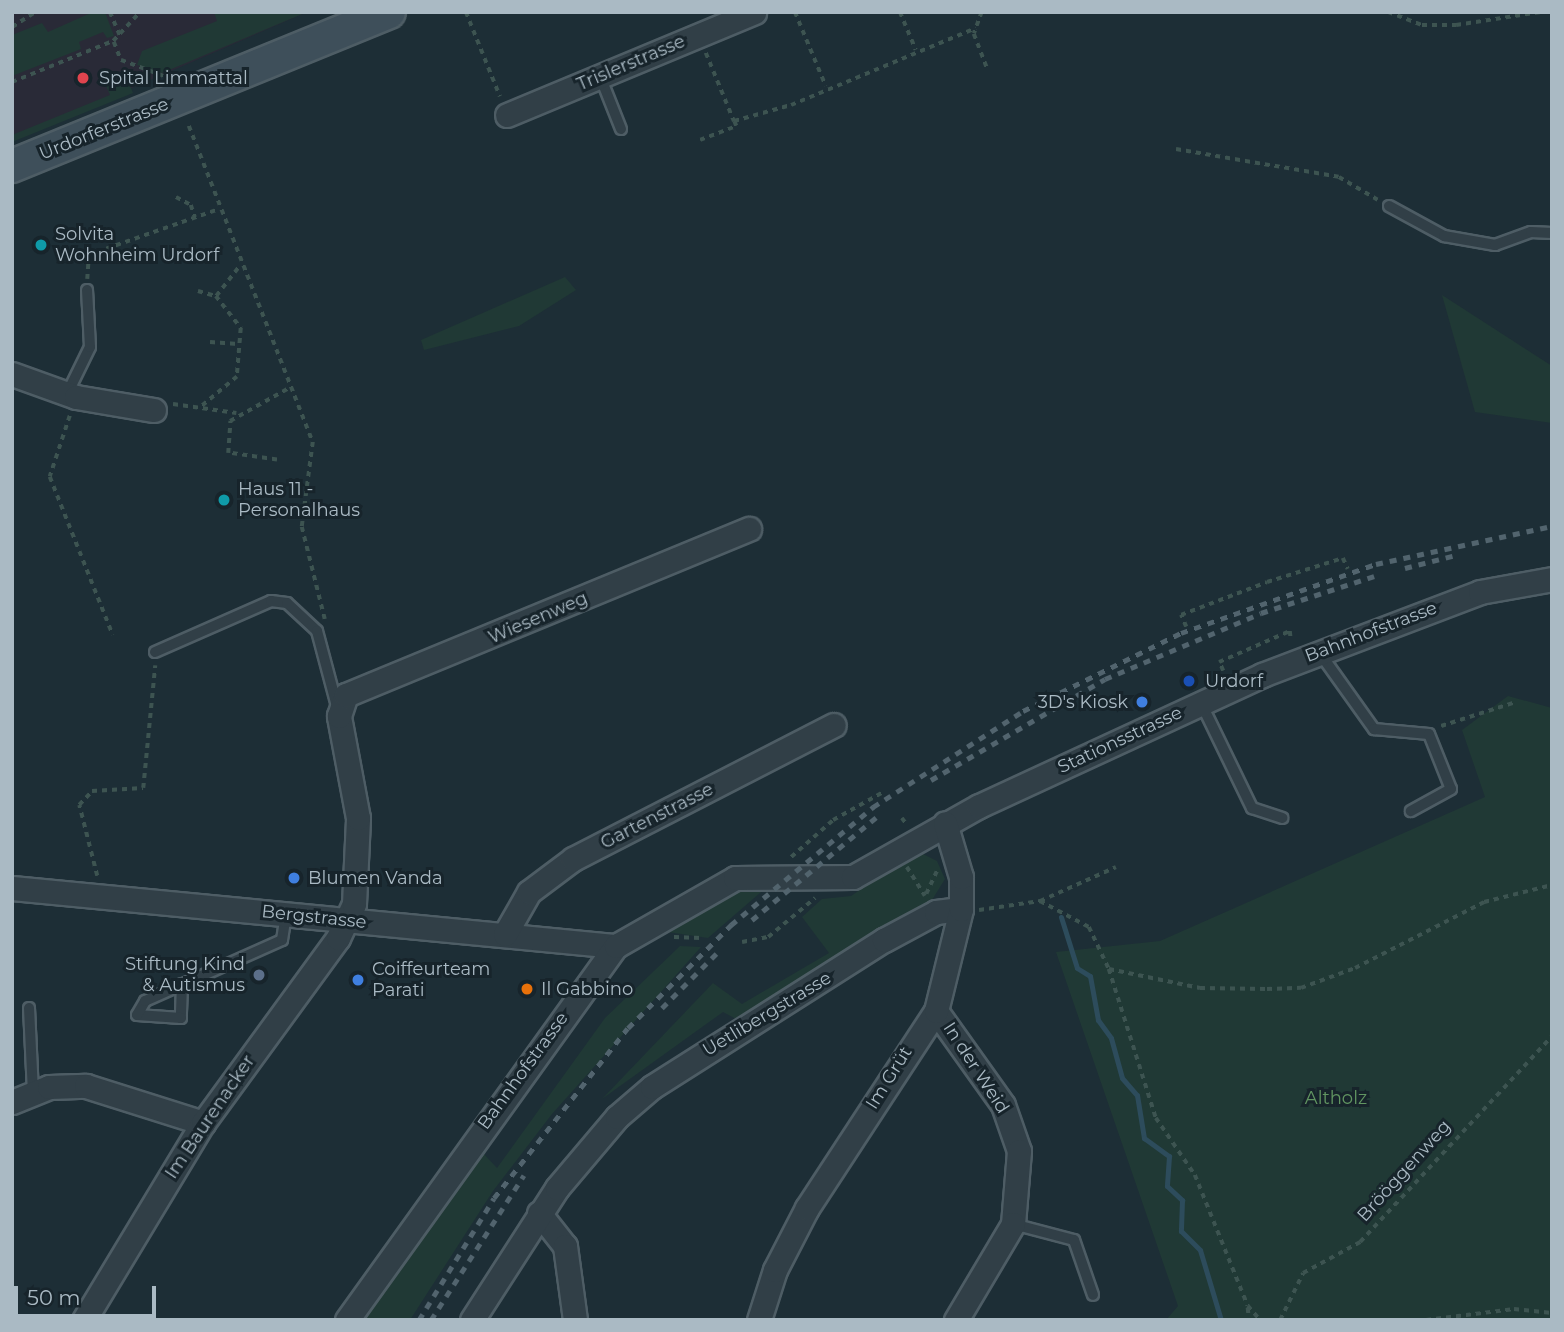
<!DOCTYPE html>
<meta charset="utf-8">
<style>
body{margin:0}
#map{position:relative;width:1564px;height:1332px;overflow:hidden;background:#1d2e36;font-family:Montserrat,sans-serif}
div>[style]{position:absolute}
.medical>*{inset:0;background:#292a37}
.green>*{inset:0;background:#203935}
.stream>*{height:5px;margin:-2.5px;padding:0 2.5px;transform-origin:2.5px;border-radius:2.5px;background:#2d4c5c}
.path>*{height:3.5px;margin-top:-1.75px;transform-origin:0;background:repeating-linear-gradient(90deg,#3d5451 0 5px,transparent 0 10px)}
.roads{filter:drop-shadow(2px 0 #4e5d65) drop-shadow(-2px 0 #4e5d65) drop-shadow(0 2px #4e5d65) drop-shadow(0 -2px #4e5d65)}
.service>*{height:10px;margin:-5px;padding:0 5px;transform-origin:5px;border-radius:5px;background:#313f47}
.minor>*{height:23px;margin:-11.5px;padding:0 11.5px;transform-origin:11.5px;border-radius:11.5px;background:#313f47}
.secondary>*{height:32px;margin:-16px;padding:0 16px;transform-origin:16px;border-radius:16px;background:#3e4f5a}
.rail>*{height:5px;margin-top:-2.5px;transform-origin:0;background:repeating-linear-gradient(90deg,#52646e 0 7px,transparent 0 14px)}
.dots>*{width:19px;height:19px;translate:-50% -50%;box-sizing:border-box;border:4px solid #17242b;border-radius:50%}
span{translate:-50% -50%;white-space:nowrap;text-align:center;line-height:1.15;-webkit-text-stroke:6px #17242b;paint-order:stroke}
.street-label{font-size:18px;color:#aabac4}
.poi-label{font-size:18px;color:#aabac4}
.left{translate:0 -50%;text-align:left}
.right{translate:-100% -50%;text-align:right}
.park-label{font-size:18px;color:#619561}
.frame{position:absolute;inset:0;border:14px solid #aabac4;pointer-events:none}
.scale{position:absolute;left:14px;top:1286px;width:142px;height:32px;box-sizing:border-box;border:4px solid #aabac4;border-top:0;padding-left:9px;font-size:21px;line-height:24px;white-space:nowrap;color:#aabac4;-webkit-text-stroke:5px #17242b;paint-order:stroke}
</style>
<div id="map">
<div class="medical">
<i style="clip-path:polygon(12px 12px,307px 12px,12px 140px)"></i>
</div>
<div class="green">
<i style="clip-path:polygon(93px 12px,105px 12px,114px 36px,107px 38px,103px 32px,79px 42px,81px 49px,12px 76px,12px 35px,42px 23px,48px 32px)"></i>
<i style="clip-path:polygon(214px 12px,307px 12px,162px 73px,137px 65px,142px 51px,217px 21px)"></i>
<i style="clip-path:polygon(127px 78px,133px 93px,12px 142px,12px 135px,110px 95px,104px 81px)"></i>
<i style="clip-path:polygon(565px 277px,576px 290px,519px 326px,424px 350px,421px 340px)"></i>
<i style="clip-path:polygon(1442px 295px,1552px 366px,1552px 423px,1475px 412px)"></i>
<i style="clip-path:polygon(1508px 696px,1552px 708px,1552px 1320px,1166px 1320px,1178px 1306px,1056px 952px,1160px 941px,1485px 797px,1462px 730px)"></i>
<i style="clip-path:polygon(917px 851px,937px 861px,945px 879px,932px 900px,738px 1020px,723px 1012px,602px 1099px,713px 983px,742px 1004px,829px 953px,802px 917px,822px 899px,851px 896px)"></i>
<i style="clip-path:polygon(768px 886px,708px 938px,668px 932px,735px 887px)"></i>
<i style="clip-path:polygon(680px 946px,701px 947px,552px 1114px,493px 1191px,410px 1320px,359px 1320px,482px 1152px,497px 1168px,605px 1018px)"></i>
</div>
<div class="stream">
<i style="left:1061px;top:917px;width:53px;rotate:72.6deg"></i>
<i style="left:1077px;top:968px;width:15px;rotate:32deg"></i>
<i style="left:1090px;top:976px;width:45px;rotate:79.7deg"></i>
<i style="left:1098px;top:1020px;width:22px;rotate:54deg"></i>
<i style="left:1111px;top:1038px;width:41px;rotate:74.6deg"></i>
<i style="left:1122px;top:1078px;width:23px;rotate:49deg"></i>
<i style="left:1137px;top:1095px;width:44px;rotate:80.8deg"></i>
<i style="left:1144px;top:1138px;width:31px;rotate:36deg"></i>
<i style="left:1169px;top:1156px;width:30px;rotate:94deg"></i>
<i style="left:1167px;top:1186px;width:21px;rotate:43deg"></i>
<i style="left:1182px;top:1200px;width:31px;rotate:92deg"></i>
<i style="left:1181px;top:1231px;width:27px;rotate:45deg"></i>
<i style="left:1200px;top:1250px;width:73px;rotate:73.3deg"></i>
</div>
<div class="path">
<i style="left:110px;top:12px;width:26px;rotate:67deg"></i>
<i style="left:466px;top:12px;width:91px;rotate:68deg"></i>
<i style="left:795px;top:12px;width:80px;rotate:67.3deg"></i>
<i style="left:900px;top:12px;width:41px;rotate:67.2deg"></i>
<i style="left:982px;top:12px;width:23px;rotate:110deg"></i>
<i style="left:974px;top:34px;width:36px;rotate:69deg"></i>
<i style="left:1388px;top:12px;width:36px;rotate:21deg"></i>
<i style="left:1422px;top:25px;width:34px"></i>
<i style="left:1456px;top:25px;width:86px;rotate:-8.7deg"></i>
<i style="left:12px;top:27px;width:27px;rotate:-33deg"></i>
<i style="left:114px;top:42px;width:19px;rotate:69deg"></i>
<i style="left:121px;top:60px;width:46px;rotate:20.4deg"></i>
<i style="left:706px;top:53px;width:74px;rotate:67.6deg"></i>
<i style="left:12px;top:82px;width:109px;rotate:-22.1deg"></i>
<i style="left:113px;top:41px;width:40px;rotate:-47deg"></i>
<i style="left:189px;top:126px;width:339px;rotate:68.6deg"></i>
<i style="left:313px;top:442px;width:86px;rotate:97.4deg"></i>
<i style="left:302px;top:527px;width:95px;rotate:76deg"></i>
<i style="left:700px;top:140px;width:39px;rotate:-21deg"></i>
<i style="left:736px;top:126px;width:5px;rotate:-112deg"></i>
<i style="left:734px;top:121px;width:59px;rotate:-15.7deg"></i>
<i style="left:791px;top:105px;width:200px;rotate:-22.6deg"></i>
<i style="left:1176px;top:149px;width:165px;rotate:9.7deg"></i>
<i style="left:1339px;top:177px;width:45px;rotate:30.5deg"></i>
<i style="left:176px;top:197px;width:17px;rotate:28deg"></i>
<i style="left:191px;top:205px;width:13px;rotate:72deg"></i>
<i style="left:56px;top:251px;width:41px;rotate:1.4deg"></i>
<i style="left:97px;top:252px;width:129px;rotate:-19.4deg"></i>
<i style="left:87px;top:279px;width:26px;rotate:-86deg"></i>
<i style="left:198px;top:291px;width:19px;rotate:16deg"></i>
<i style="left:216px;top:296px;width:41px;rotate:52deg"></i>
<i style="left:241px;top:328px;width:49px;rotate:94.7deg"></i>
<i style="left:237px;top:377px;width:47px;rotate:140.2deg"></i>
<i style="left:216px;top:296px;width:39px;rotate:-52deg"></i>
<i style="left:210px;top:342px;width:28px;rotate:4deg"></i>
<i style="left:173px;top:404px;width:64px;rotate:8.1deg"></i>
<i style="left:70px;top:416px;width:64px;rotate:108.2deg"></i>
<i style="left:50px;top:477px;width:170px;rotate:68.3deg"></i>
<i style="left:277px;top:460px;width:49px;rotate:-171.9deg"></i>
<i style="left:228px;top:453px;width:32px;rotate:-86deg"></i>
<i style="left:230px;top:421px;width:68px;rotate:-29.2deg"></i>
<i style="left:1186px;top:627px;width:13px;rotate:-113deg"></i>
<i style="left:1181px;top:615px;width:92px;rotate:-21deg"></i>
<i style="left:1267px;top:582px;width:80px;rotate:-17.5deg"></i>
<i style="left:1343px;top:558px;width:12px;rotate:66deg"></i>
<i style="left:1223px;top:671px;width:10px;rotate:-114deg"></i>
<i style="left:1219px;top:662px;width:77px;rotate:-23.6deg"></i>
<i style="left:1290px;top:631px;width:9px;rotate:84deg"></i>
<i style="left:1441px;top:726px;width:79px;rotate:-17.7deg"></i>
<i style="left:902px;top:818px;width:9px;rotate:54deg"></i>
<i style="left:791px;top:857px;width:56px;rotate:-41.4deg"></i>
<i style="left:833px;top:820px;width:57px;rotate:-29.2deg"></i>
<i style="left:907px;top:867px;width:34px;rotate:58deg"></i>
<i style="left:97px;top:876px;width:73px;rotate:-104.2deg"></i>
<i style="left:79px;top:805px;width:19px;rotate:-47deg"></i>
<i style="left:92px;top:791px;width:51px;rotate:-3.4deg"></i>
<i style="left:143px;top:788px;width:123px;rotate:-84.4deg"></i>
<i style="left:926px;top:894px;width:26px;rotate:-65deg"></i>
<i style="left:1040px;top:901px;width:55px;rotate:28deg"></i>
<i style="left:1089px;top:927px;width:47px;rotate:64.5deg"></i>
<i style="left:1109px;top:969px;width:93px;rotate:11.8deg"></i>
<i style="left:1200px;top:988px;width:67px;rotate:0.9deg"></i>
<i style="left:1267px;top:989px;width:34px;rotate:-2deg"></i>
<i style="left:1301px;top:988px;width:58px;rotate:-20.3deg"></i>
<i style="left:1355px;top:968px;width:145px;rotate:-27.1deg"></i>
<i style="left:1484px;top:902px;width:70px;rotate:-14deg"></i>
<i style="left:979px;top:910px;width:62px;rotate:-8.4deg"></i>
<i style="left:1040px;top:901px;width:83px;rotate:-24.1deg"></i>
<i style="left:674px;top:937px;width:27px;rotate:2deg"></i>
<i style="left:742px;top:942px;width:26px;rotate:-11deg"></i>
<i style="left:768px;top:937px;width:61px;rotate:-39.7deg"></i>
<i style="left:1109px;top:969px;width:156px;rotate:72.5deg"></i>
<i style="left:1156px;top:1118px;width:69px;rotate:55.6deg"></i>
<i style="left:1195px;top:1175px;width:141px;rotate:68deg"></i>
<i style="left:1248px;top:1306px;width:18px;rotate:49deg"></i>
<i style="left:12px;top:995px;width:13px;rotate:90deg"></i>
<i style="left:1248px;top:1308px;width:12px;rotate:85deg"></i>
<i style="left:1280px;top:1320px;width:52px;rotate:-63.9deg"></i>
<i style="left:1303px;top:1273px;width:65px;rotate:-28.5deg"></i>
<i style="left:1360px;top:1242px;width:282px;rotate:-47deg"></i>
<i style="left:1426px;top:1320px;width:89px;rotate:-7.1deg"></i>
<i style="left:1514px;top:1309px;width:38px;rotate:6deg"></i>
</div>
<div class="roads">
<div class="service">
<i style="left:600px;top:76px;width:57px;rotate:68.4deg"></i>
<i style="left:1389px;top:206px;width:63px;rotate:28.6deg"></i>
<i style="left:1444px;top:236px;width:52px;rotate:10deg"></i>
<i style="left:1495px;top:245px;width:38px;rotate:-20deg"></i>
<i style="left:1531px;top:232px;width:21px;rotate:3deg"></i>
<i style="left:67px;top:394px;width:52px;rotate:-63.9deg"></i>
<i style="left:90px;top:347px;width:57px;rotate:-93deg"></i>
<i style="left:155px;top:652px;width:127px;rotate:-23.7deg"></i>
<i style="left:271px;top:601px;width:16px;rotate:7deg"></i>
<i style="left:287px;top:603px;width:41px;rotate:43deg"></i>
<i style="left:317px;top:631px;width:78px;rotate:75.1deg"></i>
<i style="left:1319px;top:652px;width:95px;rotate:54.5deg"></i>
<i style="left:1374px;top:729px;width:55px;rotate:5.2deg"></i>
<i style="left:1429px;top:734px;width:59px;rotate:68.2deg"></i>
<i style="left:1451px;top:789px;width:46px;rotate:151.2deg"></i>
<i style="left:1201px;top:703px;width:117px;rotate:64.1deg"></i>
<i style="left:1252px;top:808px;width:32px;rotate:18deg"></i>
<i style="left:182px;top:984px;width:34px;rotate:92deg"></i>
<i style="left:181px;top:1018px;width:44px;rotate:-176.1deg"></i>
<i style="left:137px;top:1015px;width:16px;rotate:-60deg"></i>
<i style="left:145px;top:1001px;width:150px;rotate:-24deg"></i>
<i style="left:282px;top:940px;width:25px;rotate:-81deg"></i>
<i style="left:29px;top:1008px;width:84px;rotate:87.3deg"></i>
<i style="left:1013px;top:1224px;width:63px;rotate:14.7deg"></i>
<i style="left:1074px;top:1240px;width:58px;rotate:70.9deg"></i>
</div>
<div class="minor">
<i style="left:507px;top:115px;width:268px;rotate:-22.6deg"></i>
<i style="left:12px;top:374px;width:68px;rotate:19.8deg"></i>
<i style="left:76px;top:397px;width:79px;rotate:9.5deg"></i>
<i style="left:12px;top:888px;width:607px;rotate:5.49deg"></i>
<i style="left:505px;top:934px;width:48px;rotate:-60.3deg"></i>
<i style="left:529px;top:892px;width:55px;rotate:-36.9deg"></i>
<i style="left:573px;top:859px;width:293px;rotate:-27.2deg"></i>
<i style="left:936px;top:1011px;width:115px;rotate:54.5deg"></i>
<i style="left:1003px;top:1105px;width:49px;rotate:70.8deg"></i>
<i style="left:1019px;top:1151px;width:73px;rotate:94.7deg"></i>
<i style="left:1013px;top:1224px;width:112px;rotate:120.7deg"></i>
<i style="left:12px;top:1102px;width:40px;rotate:-22deg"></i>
<i style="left:49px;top:1087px;width:37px;rotate:-2deg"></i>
<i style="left:86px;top:1086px;width:123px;rotate:17.5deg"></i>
<i style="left:539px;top:1213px;width:42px;rotate:51.8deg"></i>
<i style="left:565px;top:1246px;width:75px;rotate:82.3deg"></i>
<i style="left:84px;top:1320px;width:230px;rotate:-58.9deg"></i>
<i style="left:203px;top:1123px;width:229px;rotate:-53.9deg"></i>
<i style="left:338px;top:938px;width:38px;rotate:-65deg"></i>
<i style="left:354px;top:904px;width:86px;rotate:-87.3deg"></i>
<i style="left:358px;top:818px;width:104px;rotate:-100.6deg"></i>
<i style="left:339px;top:716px;width:22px;rotate:-72deg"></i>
<i style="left:346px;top:695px;width:436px;rotate:-22.4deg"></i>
<i style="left:347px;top:1320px;width:461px;rotate:-54.3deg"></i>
<i style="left:616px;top:946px;width:137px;rotate:-29.7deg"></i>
<i style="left:735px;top:878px;width:118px;rotate:-0.5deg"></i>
<i style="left:853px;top:877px;width:145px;rotate:-29.4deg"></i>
<i style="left:979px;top:806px;width:312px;rotate:-24.8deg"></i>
<i style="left:1262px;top:675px;width:233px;rotate:-20.8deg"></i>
<i style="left:1480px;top:592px;width:73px;rotate:-10.2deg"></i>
<i style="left:472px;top:1320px;width:157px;rotate:-57.2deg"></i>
<i style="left:557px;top:1188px;width:93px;rotate:-49.8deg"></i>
<i style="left:617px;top:1117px;width:46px;rotate:-40.6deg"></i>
<i style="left:652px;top:1087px;width:275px;rotate:-32.4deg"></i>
<i style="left:884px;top:940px;width:59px;rotate:-28.3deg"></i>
<i style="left:936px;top:912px;width:25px;rotate:-7deg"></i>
<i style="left:759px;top:1320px;width:52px;rotate:-72.3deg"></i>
<i style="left:775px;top:1270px;width:70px;rotate:-62.7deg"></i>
<i style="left:807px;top:1208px;width:235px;rotate:-56.8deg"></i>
<i style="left:936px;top:1011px;width:105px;rotate:-76.2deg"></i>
<i style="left:961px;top:909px;width:32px;rotate:-90deg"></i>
<i style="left:961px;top:877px;width:56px;rotate:-106.5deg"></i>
</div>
<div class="secondary">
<i style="left:12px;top:166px;width:407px;rotate:-22.2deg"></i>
</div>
</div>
<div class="rail">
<i style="left:1405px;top:568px;width:49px;rotate:-14.3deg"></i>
<i style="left:931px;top:780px;width:201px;rotate:-30.1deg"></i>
<i style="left:1105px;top:679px;width:169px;rotate:-22.9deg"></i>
<i style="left:1261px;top:613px;width:119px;rotate:-18.1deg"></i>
<i style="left:752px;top:920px;width:165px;rotate:-39.6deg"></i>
<i style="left:662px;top:1008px;width:83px;rotate:-45deg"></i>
<i style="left:419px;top:1320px;width:143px;rotate:-58.4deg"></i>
<i style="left:494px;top:1198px;width:216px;rotate:-51.8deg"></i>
<i style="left:628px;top:1028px;width:146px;rotate:-45deg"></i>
<i style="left:731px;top:925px;width:185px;rotate:-39.7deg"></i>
<i style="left:873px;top:807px;width:178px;rotate:-32.6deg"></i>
<i style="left:1023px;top:711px;width:176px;rotate:-26.3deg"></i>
<i style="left:1181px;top:633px;width:207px;rotate:-19.5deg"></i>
<i style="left:1376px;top:564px;width:180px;rotate:-12.2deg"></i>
<i style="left:431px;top:1320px;width:172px;rotate:-57.3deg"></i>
</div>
<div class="dots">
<i style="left:83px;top:78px;background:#e0444e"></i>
<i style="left:41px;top:245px;background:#0f9aa8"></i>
<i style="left:224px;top:500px;background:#0f9aa8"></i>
<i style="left:1189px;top:681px;background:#1a4fb4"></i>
<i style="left:1142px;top:702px;background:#3f7fe0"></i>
<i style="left:294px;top:878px;background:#3f7fe0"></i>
<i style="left:259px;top:975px;background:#5c6f8a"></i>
<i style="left:358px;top:980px;background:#3f7fe0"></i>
<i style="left:527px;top:989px;background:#e8710a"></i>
</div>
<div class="street-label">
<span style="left:631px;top:63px;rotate:-23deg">Trislerstrasse</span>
<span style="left:104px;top:129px;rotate:-22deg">Urdorferstrasse</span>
<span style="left:538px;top:618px;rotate:-23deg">Wiesenweg</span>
<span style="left:1371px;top:632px;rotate:-21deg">Bahnhofstrasse</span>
<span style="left:1120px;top:740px;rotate:-25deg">Stationsstrasse</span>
<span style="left:657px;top:816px;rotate:-27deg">Gartenstrasse</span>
<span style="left:314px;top:917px;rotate:6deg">Bergstrasse</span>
<span style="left:767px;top:1014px;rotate:-31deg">Uetlibergstrasse</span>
<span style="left:976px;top:1068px;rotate:57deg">In der Weid</span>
<span style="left:523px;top:1071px;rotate:-54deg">Bahnhofstrasse</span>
<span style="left:889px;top:1078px;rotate:-58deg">Im Grüt</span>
<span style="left:210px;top:1117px;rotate:-56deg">Im Baurenacker</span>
<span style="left:1404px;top:1171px;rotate:-48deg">Brööggenweg</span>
</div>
<div class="poi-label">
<span class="left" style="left:99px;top:78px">Spital Limmattal</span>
<span class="left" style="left:55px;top:245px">Solvita<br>Wohnheim Urdorf</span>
<span class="left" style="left:238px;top:500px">Haus 11 -<br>Personalhaus</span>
<span class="left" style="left:1205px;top:681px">Urdorf</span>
<span class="right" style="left:1128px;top:702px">3D's Kiosk</span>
<span class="left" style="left:308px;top:878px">Blumen Vanda</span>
<span class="right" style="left:245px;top:975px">Stiftung Kind<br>&amp; Autismus</span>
<span class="left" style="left:372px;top:980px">Coiffeurteam<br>Parati</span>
<span class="left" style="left:541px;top:989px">Il Gabbino</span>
</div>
<div class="park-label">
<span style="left:1336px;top:1098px">Altholz</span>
</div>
<div class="frame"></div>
<div class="scale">50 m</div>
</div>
